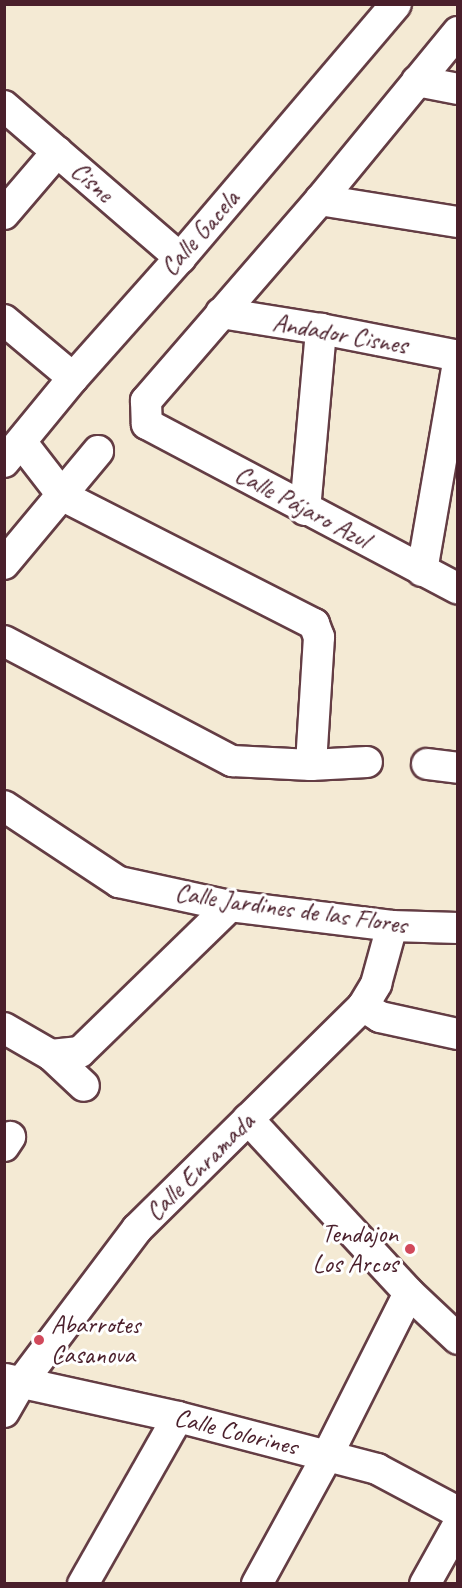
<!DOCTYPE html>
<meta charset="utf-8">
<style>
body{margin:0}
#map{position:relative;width:462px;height:1588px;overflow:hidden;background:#f4ead4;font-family:Caveat,sans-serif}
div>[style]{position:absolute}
.roads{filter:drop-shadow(2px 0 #643d44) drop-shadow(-2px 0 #643d44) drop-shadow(0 2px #643d44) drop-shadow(0 -2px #643d44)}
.minor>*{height:30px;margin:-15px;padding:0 15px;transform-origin:15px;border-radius:15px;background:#fff}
.dots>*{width:16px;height:16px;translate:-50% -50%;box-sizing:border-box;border:3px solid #fff;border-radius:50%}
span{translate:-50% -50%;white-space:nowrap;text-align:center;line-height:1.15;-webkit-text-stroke:6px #fff;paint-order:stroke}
.street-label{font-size:26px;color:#4a1f2b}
.poi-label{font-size:26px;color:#4a1f2b}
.right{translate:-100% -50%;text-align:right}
.left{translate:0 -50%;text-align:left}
.frame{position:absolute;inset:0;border:6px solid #4a1f2b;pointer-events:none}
</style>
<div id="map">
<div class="roads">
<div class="minor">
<i style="left:458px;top:32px;width:217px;rotate:129.4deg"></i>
<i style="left:320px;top:200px;width:266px;rotate:130.9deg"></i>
<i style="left:146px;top:401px;width:23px;rotate:88deg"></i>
<i style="left:147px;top:424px;width:352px;rotate:27.9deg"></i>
<i style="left:417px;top:81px;width:42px;rotate:11deg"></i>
<i style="left:4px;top:106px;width:233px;rotate:40.8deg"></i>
<i style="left:320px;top:200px;width:140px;rotate:9.1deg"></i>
<i style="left:4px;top:214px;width:82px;rotate:-49.5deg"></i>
<i style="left:221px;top:313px;width:101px;rotate:9.1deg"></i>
<i style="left:321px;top:329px;width:140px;rotate:11.1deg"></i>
<i style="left:4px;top:320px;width:90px;rotate:40deg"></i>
<i style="left:22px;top:443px;width:67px;rotate:52.3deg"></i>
<i style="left:63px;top:496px;width:282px;rotate:27deg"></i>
<i style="left:314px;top:624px;width:14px;rotate:69deg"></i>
<i style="left:319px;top:637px;width:128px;rotate:93.6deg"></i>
<i style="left:4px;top:462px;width:109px;rotate:-50.6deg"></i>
<i style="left:73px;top:378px;width:161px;rotate:-48.3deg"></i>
<i style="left:180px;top:258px;width:333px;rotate:-49.6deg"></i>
<i style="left:305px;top:510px;width:182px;rotate:-84.9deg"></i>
<i style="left:4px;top:564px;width:147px;rotate:-50.2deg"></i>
<i style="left:422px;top:571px;width:211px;rotate:-80.2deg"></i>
<i style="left:4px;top:641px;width:258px;rotate:27.8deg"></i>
<i style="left:232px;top:761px;width:79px;rotate:2.9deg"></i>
<i style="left:311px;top:765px;width:56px;rotate:-3.1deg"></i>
<i style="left:427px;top:764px;width:31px;rotate:7deg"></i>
<i style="left:4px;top:806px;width:138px;rotate:33.5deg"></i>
<i style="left:119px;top:882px;width:114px;rotate:12.2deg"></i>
<i style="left:230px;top:906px;width:163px;rotate:7deg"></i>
<i style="left:392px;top:926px;width:66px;rotate:1.7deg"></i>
<i style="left:363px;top:1006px;width:20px;rotate:33deg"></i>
<i style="left:380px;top:1017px;width:80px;rotate:12.3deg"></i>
<i style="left:4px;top:1028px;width:54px;rotate:29.9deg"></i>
<i style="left:51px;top:1055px;width:45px;rotate:43.2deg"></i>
<i style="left:51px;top:1055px;width:29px;rotate:-6deg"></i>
<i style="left:80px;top:1052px;width:209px;rotate:-44.2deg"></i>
<i style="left:248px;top:1119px;width:237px;rotate:47.2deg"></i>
<i style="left:409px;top:1293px;width:67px;rotate:43.2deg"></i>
<i style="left:4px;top:1146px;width:11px;rotate:-56deg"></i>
<i style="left:5px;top:1379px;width:177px;rotate:12.4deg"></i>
<i style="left:178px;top:1417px;width:206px;rotate:14.6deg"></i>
<i style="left:377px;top:1469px;width:92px;rotate:28deg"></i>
<i style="left:4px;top:1412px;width:34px;rotate:-60deg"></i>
<i style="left:21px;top:1383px;width:193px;rotate:-53deg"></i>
<i style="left:137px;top:1229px;width:317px;rotate:-44.6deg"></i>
<i style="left:363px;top:1006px;width:26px;rotate:-59deg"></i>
<i style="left:376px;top:984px;width:60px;rotate:-74.6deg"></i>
<i style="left:83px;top:1584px;width:192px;rotate:-60.4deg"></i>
<i style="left:257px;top:1584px;width:146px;rotate:-61.3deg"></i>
<i style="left:327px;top:1456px;width:182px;rotate:-63.3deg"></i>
<i style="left:425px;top:1584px;width:68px;rotate:-60.8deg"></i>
</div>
</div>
<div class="dots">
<i style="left:410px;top:1249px;background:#d1495b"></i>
<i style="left:39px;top:1340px;background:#d1495b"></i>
</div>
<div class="street-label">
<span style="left:92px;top:182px;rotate:41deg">Cisne</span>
<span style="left:200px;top:233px;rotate:-49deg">Calle Gacela</span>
<span style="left:340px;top:334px;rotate:10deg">Andador Cisnes</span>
<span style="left:302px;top:507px;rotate:28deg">Calle Pájaro Azul</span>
<span style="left:291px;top:909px;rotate:8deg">Calle Jardines de las Flores</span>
<span style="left:200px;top:1167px;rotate:-45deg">Calle Enramada</span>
<span style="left:236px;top:1432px;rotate:14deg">Calle Colorines</span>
</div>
<div class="poi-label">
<span class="right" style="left:398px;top:1249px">Tendajon<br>Los Arcos</span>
<span class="left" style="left:51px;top:1340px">Abarrotes<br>Casanova</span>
</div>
<div class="frame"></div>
</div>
